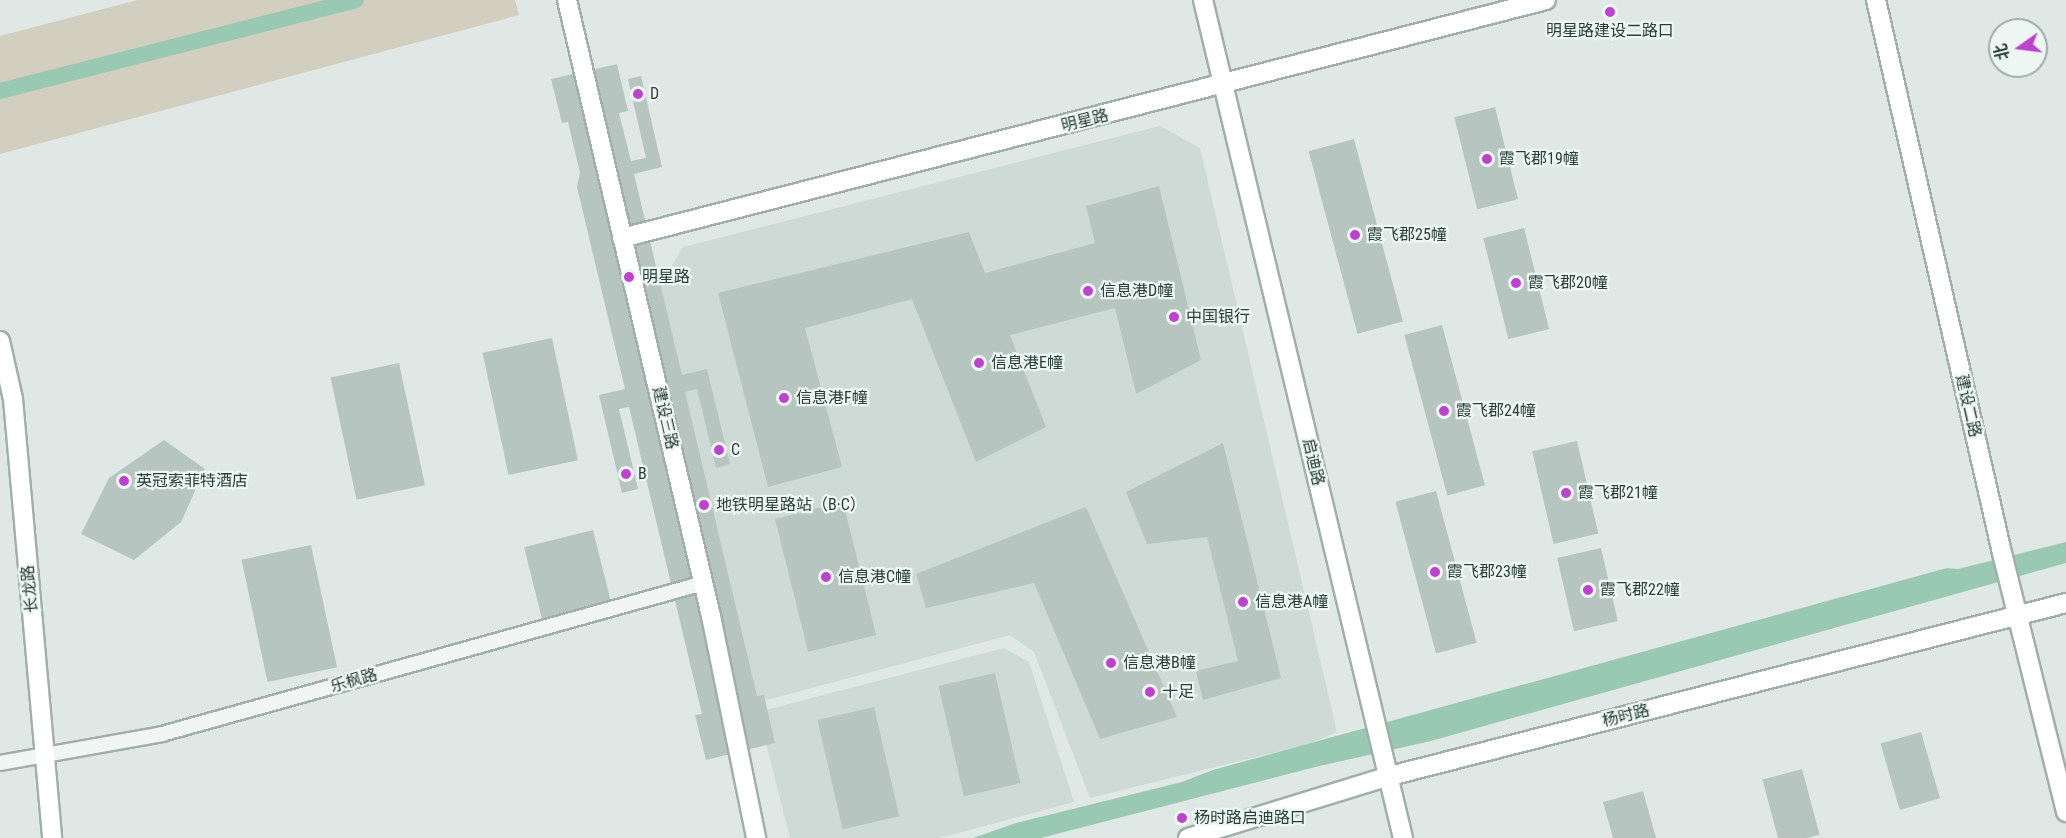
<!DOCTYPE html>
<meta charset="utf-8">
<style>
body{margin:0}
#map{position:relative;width:2066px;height:838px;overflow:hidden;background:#dfe8e5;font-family:"Roboto Condensed","Noto Sans SC",sans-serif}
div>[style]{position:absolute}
.built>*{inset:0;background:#cddad5}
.green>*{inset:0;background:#d2cec0}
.water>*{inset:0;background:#99c9b3}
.canal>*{height:16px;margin:-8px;padding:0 8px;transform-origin:8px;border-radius:8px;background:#99c9b3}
.building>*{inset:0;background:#b6c5c0;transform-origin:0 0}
.roads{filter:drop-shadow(2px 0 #a0afaa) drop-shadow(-2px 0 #a0afaa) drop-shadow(0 2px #a0afaa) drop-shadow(0 -2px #a0afaa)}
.street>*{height:14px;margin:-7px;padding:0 7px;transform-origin:7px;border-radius:7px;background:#f1f6f5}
.secondary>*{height:18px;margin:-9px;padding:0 9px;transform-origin:9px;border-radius:9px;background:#fff}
.dots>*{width:16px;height:16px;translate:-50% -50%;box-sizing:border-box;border:3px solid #eef6f3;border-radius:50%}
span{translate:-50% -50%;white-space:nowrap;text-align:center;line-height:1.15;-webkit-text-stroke:4.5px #eef6f3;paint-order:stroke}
.poi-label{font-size:16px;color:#273f37}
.left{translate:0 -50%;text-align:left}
.street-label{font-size:16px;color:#273f37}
.north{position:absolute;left:1988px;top:18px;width:60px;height:60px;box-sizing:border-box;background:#eef6f3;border:2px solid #9eada8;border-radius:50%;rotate:256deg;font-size:16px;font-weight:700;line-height:24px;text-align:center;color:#273f37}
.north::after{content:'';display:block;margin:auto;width:21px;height:27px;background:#be42cf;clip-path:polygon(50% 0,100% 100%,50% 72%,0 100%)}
</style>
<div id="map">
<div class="built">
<i style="clip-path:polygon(1160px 126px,1200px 148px,1337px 732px,1312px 743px,1090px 798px,1034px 652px,1010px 635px,755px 703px,656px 293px,683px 247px)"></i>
<i style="clip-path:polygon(1004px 648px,1029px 662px,1074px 802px,940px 838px,790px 838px,758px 712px)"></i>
</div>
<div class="green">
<i style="clip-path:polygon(138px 0,515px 0,519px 15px,0 154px,0 36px)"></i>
</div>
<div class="water">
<i style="clip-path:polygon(2066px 542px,2066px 563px,1431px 741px,1315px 767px,1041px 838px,973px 838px,1016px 823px,1182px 782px,1213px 770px,1947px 568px,1958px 569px)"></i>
</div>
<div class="canal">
<i style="left:0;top:91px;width:367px;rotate:-14.3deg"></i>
</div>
<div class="building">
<i style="clip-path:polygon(617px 64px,628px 111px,619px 113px,631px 161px,646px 158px,628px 79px,641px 76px,662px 167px,634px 174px,682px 375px,707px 369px,730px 464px,716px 468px,697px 389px,685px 392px,757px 696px,764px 695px,775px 743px,706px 760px,695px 715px,702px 714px,629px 407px,619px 409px,638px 489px,622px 493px,599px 395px,625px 389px,577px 187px,580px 173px,568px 122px,562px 123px,551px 79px)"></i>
<i style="left:1495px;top:107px;width:95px;height:42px;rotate:76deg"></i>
<i style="left:1354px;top:139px;width:189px;height:47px;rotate:75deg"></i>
<i style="clip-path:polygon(1159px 186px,1201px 360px,1136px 394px,1115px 308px,1010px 335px,1046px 427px,976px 462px,912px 299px,805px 328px,842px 467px,768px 487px,718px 293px,969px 232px,985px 273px,1095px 243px,1086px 206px)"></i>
<i style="left:1524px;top:228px;width:104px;height:42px;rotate:76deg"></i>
<i style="left:1442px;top:325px;width:166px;height:39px;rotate:75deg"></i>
<i style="left:552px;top:338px;width:125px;height:71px;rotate:78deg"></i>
<i style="left:399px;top:363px;width:125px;height:70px;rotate:78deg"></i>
<i style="clip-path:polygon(164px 440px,205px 469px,181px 522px,134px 560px,81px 534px,109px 478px)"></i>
<i style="left:1577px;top:441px;width:95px;height:46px;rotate:77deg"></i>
<i style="clip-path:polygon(1223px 443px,1281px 678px,1203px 700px,1196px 671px,1238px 661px,1207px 537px,1147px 544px,1126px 492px)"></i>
<i style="left:1436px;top:491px;width:157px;height:42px;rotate:75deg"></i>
<i style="left:843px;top:502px;width:137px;height:70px;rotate:76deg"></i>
<i style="clip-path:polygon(1086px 507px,1177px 717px,1100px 739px,1034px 583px,926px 608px,916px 574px)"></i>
<i style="left:593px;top:530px;width:74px;height:71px;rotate:76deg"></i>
<i style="left:311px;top:545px;width:125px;height:71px;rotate:78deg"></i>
<i style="left:1601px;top:548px;width:75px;height:45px;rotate:77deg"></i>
<i style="left:995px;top:673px;width:113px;height:58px;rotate:77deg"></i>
<i style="left:874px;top:707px;width:112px;height:58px;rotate:77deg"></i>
<i style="left:1921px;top:732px;width:69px;height:42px;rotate:74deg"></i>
<i style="left:1802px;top:769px;width:68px;height:41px;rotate:75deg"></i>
<i style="clip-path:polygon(1643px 791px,1656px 838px,1613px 838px,1603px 802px)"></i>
</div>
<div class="roads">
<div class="street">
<i style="left:0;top:763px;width:165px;rotate:-10.1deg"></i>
<i style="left:162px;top:734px;width:563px;rotate:-15.57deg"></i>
</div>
<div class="secondary">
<i style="left:567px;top:0;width:633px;rotate:76.84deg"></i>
<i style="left:711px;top:616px;width:227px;rotate:78.5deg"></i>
<i style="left:1203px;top:0;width:862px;rotate:76.58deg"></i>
<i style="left:1876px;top:0;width:567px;rotate:77.16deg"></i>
<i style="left:2002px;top:553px;width:267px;rotate:76.1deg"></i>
<i style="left:622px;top:238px;width:954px;rotate:-14.44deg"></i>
<i style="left:0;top:341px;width:59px;rotate:77.4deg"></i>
<i style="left:13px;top:399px;width:441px;rotate:84.9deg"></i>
<i style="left:1188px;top:838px;width:211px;rotate:-17.1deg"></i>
<i style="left:1390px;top:776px;width:698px;rotate:-14.35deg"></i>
</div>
</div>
<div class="dots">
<i style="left:1610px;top:12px;background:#be42cf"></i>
<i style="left:638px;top:94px;background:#be42cf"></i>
<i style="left:1487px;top:159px;background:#be42cf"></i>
<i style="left:1355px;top:235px;background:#be42cf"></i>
<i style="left:629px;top:277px;background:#be42cf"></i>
<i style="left:1516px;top:283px;background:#be42cf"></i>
<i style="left:1088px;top:291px;background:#be42cf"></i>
<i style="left:1174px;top:317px;background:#be42cf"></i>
<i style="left:979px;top:363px;background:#be42cf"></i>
<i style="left:784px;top:398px;background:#be42cf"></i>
<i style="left:1444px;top:411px;background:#be42cf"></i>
<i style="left:719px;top:450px;background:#be42cf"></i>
<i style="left:626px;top:474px;background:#be42cf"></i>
<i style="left:124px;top:481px;background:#be42cf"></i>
<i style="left:1566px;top:493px;background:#be42cf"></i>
<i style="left:704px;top:505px;background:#be42cf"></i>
<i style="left:1435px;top:572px;background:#be42cf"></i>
<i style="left:826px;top:577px;background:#be42cf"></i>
<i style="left:1588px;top:590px;background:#be42cf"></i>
<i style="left:1243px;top:602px;background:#be42cf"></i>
<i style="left:1111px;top:663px;background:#be42cf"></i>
<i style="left:1150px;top:692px;background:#be42cf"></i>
<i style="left:1182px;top:818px;background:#be42cf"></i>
</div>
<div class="poi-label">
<span style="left:1610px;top:31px">明星路建设二路口</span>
<span class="left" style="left:650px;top:94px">D</span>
<span class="left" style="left:1499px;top:159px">霞飞郡19幢</span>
<span class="left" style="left:1367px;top:235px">霞飞郡25幢</span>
<span class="left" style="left:642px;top:277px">明星路</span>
<span class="left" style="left:1528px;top:283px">霞飞郡20幢</span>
<span class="left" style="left:1100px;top:291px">信息港D幢</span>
<span class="left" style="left:1186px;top:317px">中国银行</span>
<span class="left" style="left:991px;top:363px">信息港E幢</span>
<span class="left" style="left:796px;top:398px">信息港F幢</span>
<span class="left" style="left:1456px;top:411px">霞飞郡24幢</span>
<span class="left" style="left:731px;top:450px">C</span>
<span class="left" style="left:638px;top:474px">B</span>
<span class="left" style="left:136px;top:481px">英冠索菲特酒店</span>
<span class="left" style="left:1578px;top:493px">霞飞郡21幢</span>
<span class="left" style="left:716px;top:505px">地铁明星路站（B·C）</span>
<span class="left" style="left:1447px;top:572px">霞飞郡23幢</span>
<span class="left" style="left:838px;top:577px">信息港C幢</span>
<span class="left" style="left:1600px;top:590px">霞飞郡22幢</span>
<span class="left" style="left:1255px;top:602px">信息港A幢</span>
<span class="left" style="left:1123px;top:663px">信息港B幢</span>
<span class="left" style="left:1162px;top:692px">十足</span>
<span class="left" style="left:1194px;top:818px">杨时路启迪路口</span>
</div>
<div class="street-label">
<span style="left:1085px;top:121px;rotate:-14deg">明星路</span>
<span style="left:1968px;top:406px;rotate:77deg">建设二路</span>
<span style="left:665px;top:418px;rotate:77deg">建设三路</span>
<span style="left:1313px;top:462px;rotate:77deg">启迪路</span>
<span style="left:30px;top:589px;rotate:-95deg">长龙路</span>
<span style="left:354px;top:681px;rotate:-16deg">乐枫路</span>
<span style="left:1626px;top:716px;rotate:-14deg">杨时路</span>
</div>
<div class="north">北</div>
</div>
